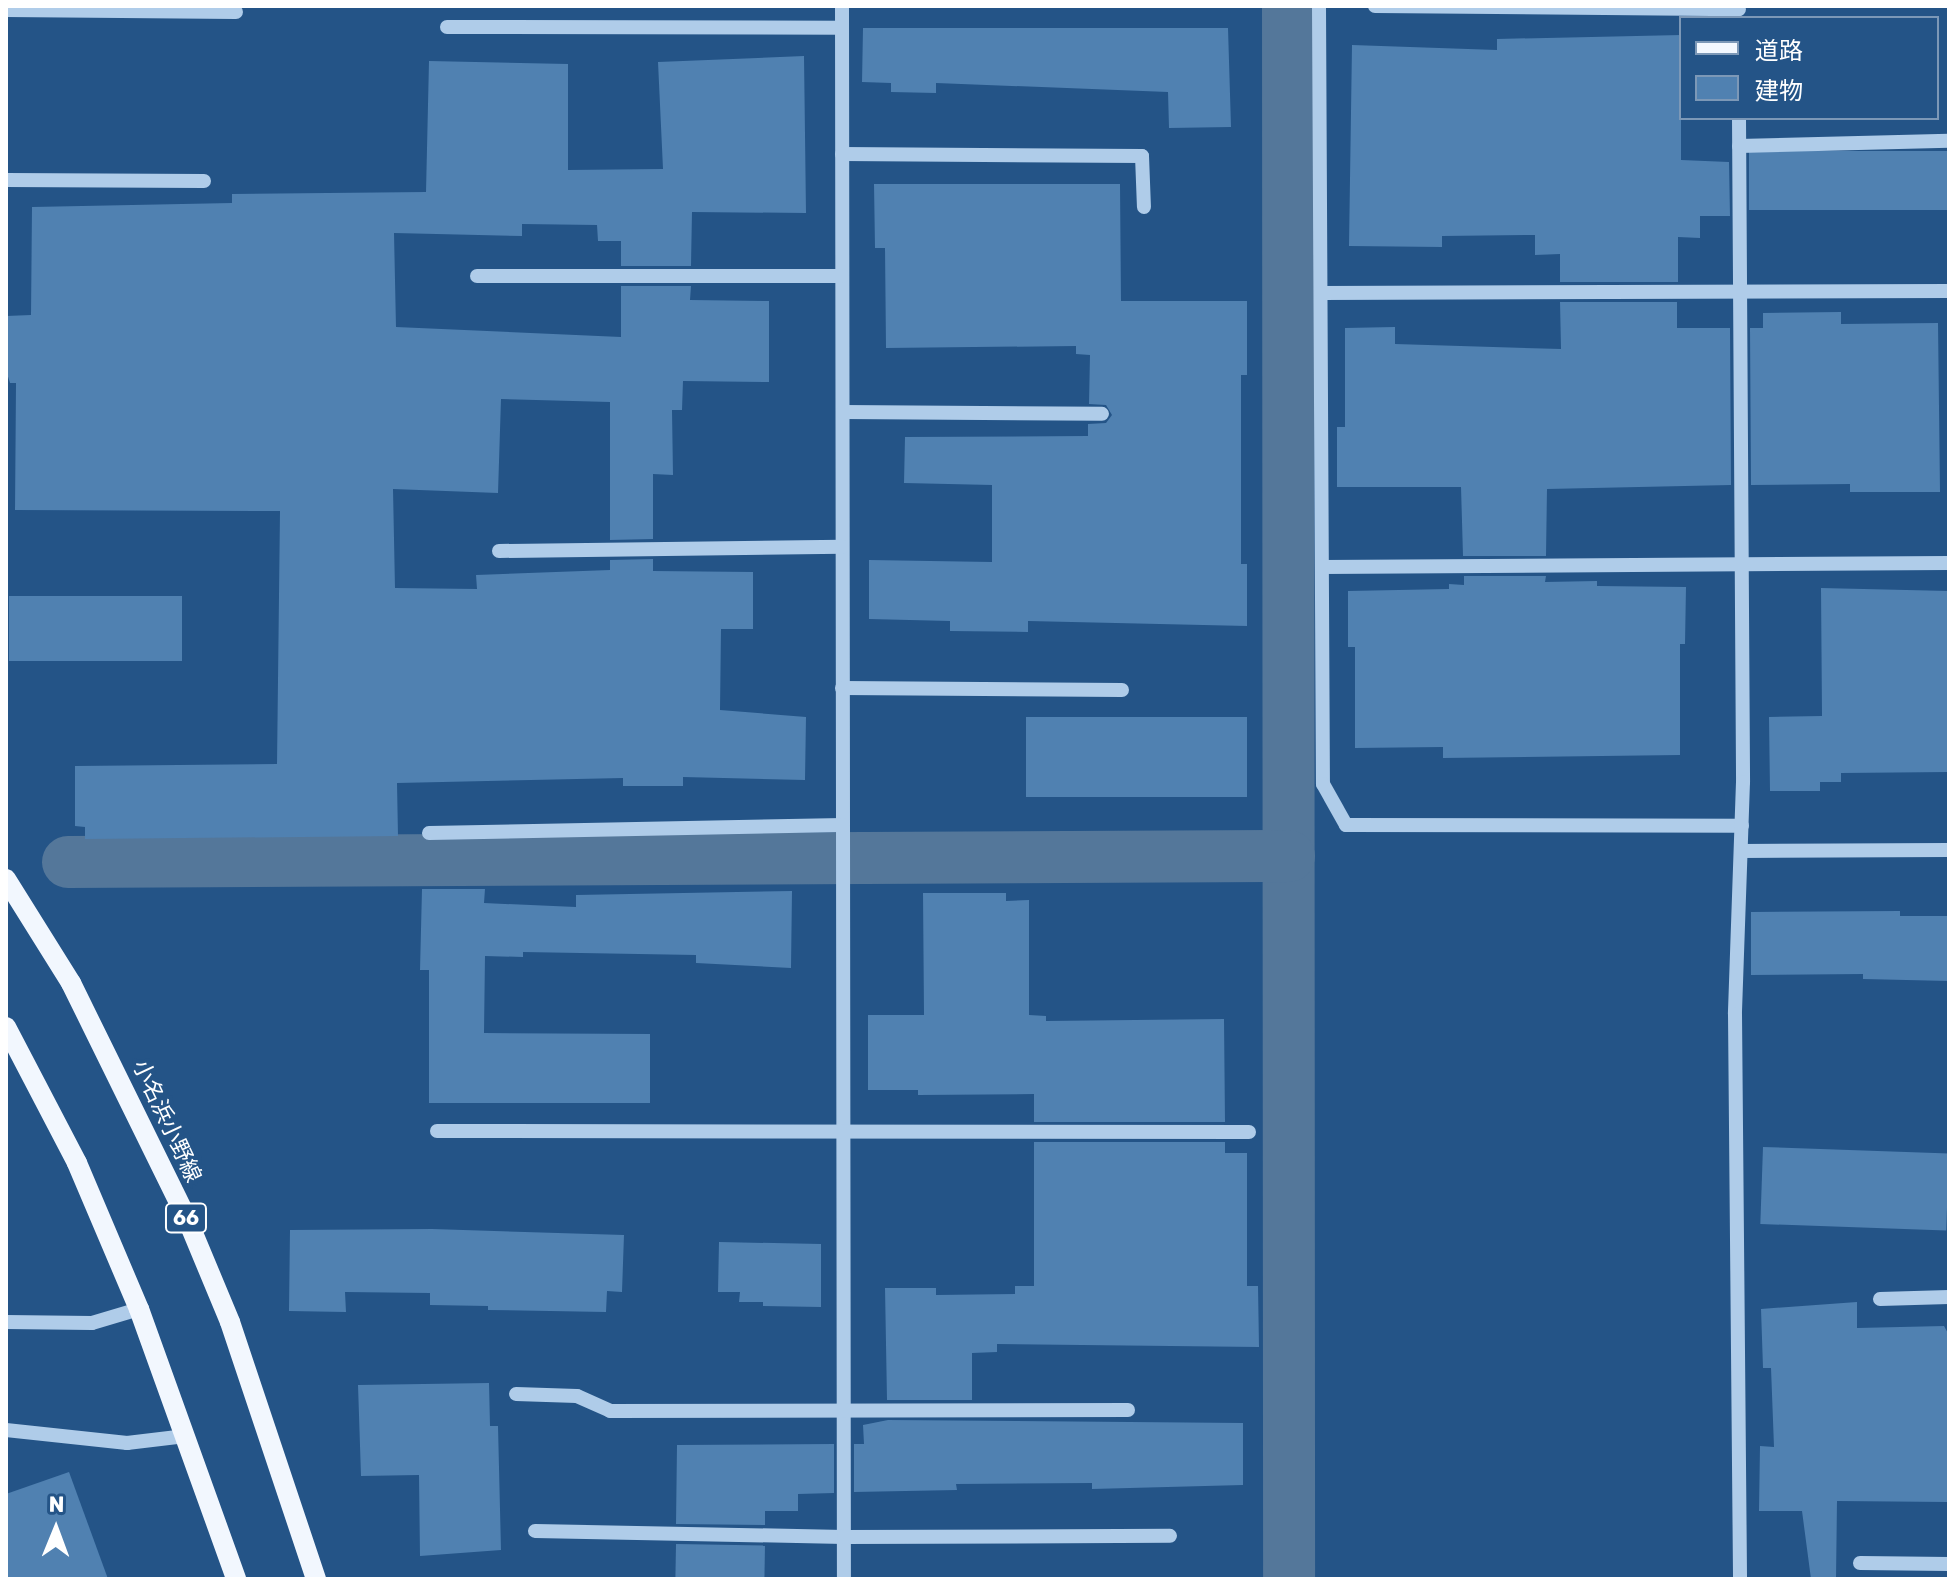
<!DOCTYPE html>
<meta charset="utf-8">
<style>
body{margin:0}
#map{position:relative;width:1955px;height:1585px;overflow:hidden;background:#245487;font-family:Rubik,"Noto Sans JP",sans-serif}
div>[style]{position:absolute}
.canal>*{height:52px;margin:-26px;padding:0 26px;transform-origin:26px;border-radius:26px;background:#54779a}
.building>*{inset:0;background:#5081b1;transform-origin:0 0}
.minor>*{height:14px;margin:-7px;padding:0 7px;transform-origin:7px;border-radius:7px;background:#afcce9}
.major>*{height:20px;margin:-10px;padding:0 10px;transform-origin:10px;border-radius:10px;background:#f2f7fe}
span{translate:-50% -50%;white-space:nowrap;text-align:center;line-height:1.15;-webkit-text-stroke:8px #245487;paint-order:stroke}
.shield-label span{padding:2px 6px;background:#245487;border:2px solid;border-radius:6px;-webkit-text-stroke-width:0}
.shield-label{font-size:20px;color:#fff;font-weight:700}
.street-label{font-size:22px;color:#fff}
.frame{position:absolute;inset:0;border:8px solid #fff;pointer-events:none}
.legend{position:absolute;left:1679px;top:16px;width:260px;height:104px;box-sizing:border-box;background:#245487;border:2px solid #7c98b7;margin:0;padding:10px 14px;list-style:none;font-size:24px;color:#fff}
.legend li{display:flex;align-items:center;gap:16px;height:40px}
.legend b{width:40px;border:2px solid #7c98b7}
.north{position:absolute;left:16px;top:1489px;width:80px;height:80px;-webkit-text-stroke:6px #245487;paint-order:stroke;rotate:1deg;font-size:22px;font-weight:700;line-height:32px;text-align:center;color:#fff}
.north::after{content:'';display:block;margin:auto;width:28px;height:36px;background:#fff;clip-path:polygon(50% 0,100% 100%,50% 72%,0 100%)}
</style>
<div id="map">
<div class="canal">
<i style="left:1288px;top:6px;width:1573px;rotate:89.96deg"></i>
<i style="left:68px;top:862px;width:1221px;rotate:-0.28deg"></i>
</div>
<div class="building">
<i style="clip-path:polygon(863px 28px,1228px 28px,1231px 127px,1169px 128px,1168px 92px,936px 83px,936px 93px,891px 92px,891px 83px,862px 82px)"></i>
<i style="clip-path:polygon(1681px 35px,1681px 160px,1729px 162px,1730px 216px,1700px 216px,1700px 238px,1678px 237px,1678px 282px,1560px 282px,1560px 254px,1535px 255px,1535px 235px,1442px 236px,1442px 247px,1349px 246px,1352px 45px,1497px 50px,1497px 39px)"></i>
<i style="clip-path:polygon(804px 56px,806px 213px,692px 212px,691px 266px,621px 266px,621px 241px,598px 241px,597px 225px,522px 224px,522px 236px,394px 233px,396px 327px,621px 337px,621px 286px,691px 286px,690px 300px,769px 301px,769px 382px,683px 381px,682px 410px,672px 410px,673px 475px,653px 474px,653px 539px,610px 540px,610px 402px,501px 399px,498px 493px,393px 489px,395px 588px,477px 589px,476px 575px,610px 570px,610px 560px,653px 559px,653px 571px,753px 572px,753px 629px,721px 629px,720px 710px,806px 717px,805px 780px,683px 777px,683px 786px,623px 786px,623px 778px,397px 783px,398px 836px,85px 839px,85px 827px,75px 826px,75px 766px,277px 764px,280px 511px,15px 510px,16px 383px,10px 383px,6px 370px,6px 316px,31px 315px,32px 207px,232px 203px,232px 194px,426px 192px,429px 61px,568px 64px,568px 170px,663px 169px,658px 62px)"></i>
<i style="left:1949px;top:151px;width:59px;height:200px;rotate:90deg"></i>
<i style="clip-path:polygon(874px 184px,1120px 184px,1121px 301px,1247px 301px,1247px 375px,1241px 375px,1241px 564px,1247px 564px,1247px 626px,1028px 621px,1028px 632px,950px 631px,950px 621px,869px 619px,869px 560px,992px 562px,992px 485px,904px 483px,905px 437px,1088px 436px,1088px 424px,1106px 423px,1112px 415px,1106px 405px,1089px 404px,1090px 355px,1076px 354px,1076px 346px,886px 348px,885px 248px,875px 248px)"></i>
<i style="clip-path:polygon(1560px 302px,1677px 302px,1677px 328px,1730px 328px,1731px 485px,1547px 489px,1546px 556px,1463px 556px,1461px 487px,1337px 487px,1337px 427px,1345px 427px,1345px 328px,1395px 327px,1395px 344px,1561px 349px)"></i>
<i style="clip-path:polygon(1841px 312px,1841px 324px,1938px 323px,1940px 492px,1850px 492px,1850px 484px,1751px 485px,1750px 328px,1763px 328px,1763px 313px)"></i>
<i style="clip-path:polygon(1464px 576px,1546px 576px,1545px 582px,1597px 581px,1597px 586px,1686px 587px,1685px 644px,1680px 644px,1680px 755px,1443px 758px,1443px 747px,1355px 748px,1355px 647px,1348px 647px,1348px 591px,1449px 589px,1449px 584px,1464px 585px)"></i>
<i style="clip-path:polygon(1821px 588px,1949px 591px,1949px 772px,1841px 773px,1841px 782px,1820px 782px,1820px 791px,1770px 791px,1769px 717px,1822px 716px)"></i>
<i style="left:182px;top:596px;width:65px;height:173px;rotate:90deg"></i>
<i style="left:1026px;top:717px;width:221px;height:80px"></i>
<i style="clip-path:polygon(422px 889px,485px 889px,484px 903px,576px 907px,576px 895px,792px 891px,791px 968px,696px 963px,696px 955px,523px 952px,523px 957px,485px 956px,484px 1033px,650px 1034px,650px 1103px,429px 1103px,429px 970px,420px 970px)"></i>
<i style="clip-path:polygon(923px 893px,1006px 893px,1006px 901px,1029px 900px,1029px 1015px,1046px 1016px,1046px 1021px,1224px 1019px,1225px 1122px,1034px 1122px,1034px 1094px,918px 1095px,918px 1090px,868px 1090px,868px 1015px,924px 1015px)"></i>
<i style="clip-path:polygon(1900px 911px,1900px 916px,1949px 916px,1949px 981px,1863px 979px,1863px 974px,1751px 975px,1751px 912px)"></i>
<i style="clip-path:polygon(1034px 1142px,1225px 1142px,1225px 1153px,1247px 1153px,1247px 1286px,1258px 1286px,1259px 1347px,997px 1344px,997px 1352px,972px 1353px,972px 1400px,887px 1400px,885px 1288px,936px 1288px,936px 1295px,1015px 1294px,1015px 1286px,1034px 1286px)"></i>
<i style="left:1763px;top:1147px;width:186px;height:77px;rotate:2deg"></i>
<i style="clip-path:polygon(432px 1229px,624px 1235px,622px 1292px,607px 1291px,606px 1312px,488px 1310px,488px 1306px,430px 1305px,430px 1293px,345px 1292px,346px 1312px,289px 1311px,290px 1230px)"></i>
<i style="clip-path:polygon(719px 1242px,821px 1244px,821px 1307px,763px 1306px,763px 1302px,739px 1302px,740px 1292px,718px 1292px)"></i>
<i style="clip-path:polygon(1857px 1302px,1857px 1328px,1944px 1326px,1949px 1335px,1947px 1502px,1837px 1501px,1836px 1579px,1811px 1579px,1802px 1511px,1759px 1511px,1760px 1446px,1774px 1447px,1771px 1368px,1763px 1368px,1761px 1309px)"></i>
<i style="clip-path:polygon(489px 1383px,490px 1426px,498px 1426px,501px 1550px,420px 1556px,419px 1475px,361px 1476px,358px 1385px)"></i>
<i style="clip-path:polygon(888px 1420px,1243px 1423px,1243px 1485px,1092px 1489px,1092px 1483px,956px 1484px,957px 1490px,854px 1492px,854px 1444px,864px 1444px,863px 1425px)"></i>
<i style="clip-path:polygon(834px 1444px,834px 1493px,798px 1494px,798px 1511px,765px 1511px,765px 1525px,676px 1524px,677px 1445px)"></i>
<i style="clip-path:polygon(69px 1472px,108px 1579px,6px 1579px,6px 1494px)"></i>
<i style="left:676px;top:1544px;width:89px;height:35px;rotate:1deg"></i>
</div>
<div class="minor">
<i style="left:842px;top:6px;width:1573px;rotate:89.93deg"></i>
<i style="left:1319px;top:6px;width:778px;rotate:89.71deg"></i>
<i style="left:1323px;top:784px;width:47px;rotate:60.7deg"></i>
<i style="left:1346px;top:825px;width:396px;rotate:0.1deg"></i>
<i style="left:1375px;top:6px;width:364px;rotate:0.5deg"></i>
<i style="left:6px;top:10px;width:230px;rotate:0.5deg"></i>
<i style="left:447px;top:27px;width:395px;rotate:0.1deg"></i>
<i style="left:1739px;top:118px;width:664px;rotate:89.65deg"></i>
<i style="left:1743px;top:782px;width:232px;rotate:92deg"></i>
<i style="left:1735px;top:1014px;width:565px;rotate:89.49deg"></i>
<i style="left:1739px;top:146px;width:210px;rotate:-1.4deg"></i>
<i style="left:842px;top:154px;width:300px;rotate:0.4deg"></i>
<i style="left:1142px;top:156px;width:51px;rotate:87.8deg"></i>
<i style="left:6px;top:180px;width:198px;rotate:0.3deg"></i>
<i style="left:477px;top:276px;width:365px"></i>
<i style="left:1321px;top:293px;width:628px;rotate:-0.18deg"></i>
<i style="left:843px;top:412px;width:259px;rotate:0.4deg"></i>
<i style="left:499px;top:551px;width:343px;rotate:-0.7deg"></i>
<i style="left:1322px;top:567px;width:627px;rotate:-0.37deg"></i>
<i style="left:842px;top:688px;width:280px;rotate:0.4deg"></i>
<i style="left:429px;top:833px;width:414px;rotate:-1.1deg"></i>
<i style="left:1741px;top:851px;width:208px;rotate:-0.3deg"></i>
<i style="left:437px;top:1131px;width:812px;rotate:0.07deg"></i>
<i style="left:1880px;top:1299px;width:69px;rotate:-1.7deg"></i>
<i style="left:6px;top:1322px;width:86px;rotate:0.7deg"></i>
<i style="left:92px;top:1323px;width:49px;rotate:-16.6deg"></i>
<i style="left:516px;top:1394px;width:61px;rotate:1.9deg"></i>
<i style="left:577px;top:1396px;width:36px;rotate:24deg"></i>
<i style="left:610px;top:1411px;width:518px;rotate:-0.11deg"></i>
<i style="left:6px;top:1430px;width:122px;rotate:6.1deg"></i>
<i style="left:127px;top:1443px;width:59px;rotate:-6.8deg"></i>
<i style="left:535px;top:1531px;width:309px;rotate:1.1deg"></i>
<i style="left:844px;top:1537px;width:326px;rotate:-0.2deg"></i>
<i style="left:1860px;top:1563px;width:89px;rotate:0.6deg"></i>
</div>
<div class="major">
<i style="left:6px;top:879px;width:123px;rotate:58deg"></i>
<i style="left:71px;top:983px;width:265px;rotate:63.8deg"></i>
<i style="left:188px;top:1221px;width:109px;rotate:67.4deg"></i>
<i style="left:230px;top:1322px;width:271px;rotate:71.5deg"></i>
<i style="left:6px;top:1027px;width:153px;rotate:62.4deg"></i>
<i style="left:77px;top:1163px;width:159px;rotate:67deg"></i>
<i style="left:139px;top:1309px;width:287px;rotate:70.2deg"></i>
</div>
<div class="shield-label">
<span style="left:186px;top:1218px">66</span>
</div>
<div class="street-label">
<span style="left:167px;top:1121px;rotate:65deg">小名浜小野線</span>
</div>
<div class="frame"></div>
<ul class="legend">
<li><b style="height:10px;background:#f2f7fe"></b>道路</li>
<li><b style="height:22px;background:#5081b1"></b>建物</li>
</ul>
<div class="north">N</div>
</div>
